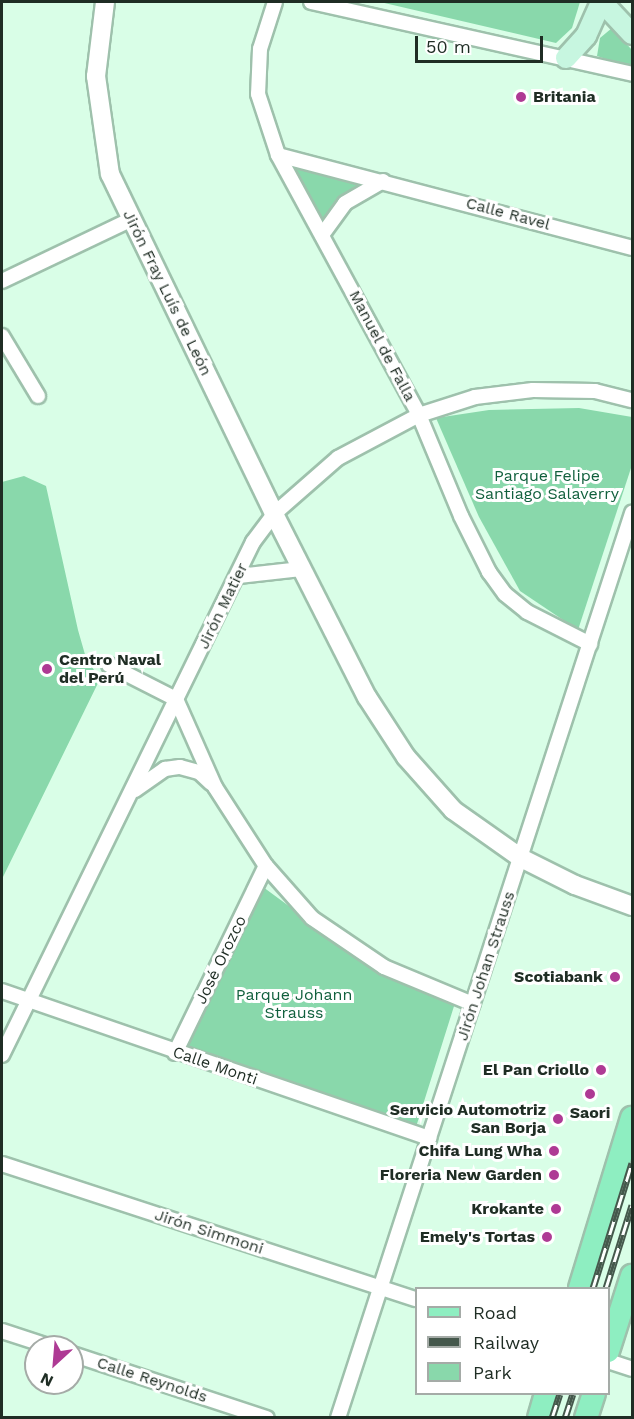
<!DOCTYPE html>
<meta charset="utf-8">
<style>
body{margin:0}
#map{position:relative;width:634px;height:1419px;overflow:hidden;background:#d9fee7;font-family:"Work Sans",sans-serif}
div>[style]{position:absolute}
.green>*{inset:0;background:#89d8ab}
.roads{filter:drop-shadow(2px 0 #9ec1ac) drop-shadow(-2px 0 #9ec1ac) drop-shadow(0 2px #9ec1ac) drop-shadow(0 -2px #9ec1ac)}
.minor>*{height:14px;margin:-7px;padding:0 7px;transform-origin:7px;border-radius:7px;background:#fff}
.tertiary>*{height:18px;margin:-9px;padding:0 9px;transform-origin:9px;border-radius:9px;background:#fff}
.secondary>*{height:20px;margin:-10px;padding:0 10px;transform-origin:10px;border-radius:10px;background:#c7f6e0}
.primary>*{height:22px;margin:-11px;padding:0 11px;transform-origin:11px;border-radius:11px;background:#8eeec1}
.rail>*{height:7px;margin-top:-3.5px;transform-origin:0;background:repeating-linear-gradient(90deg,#fff 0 14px,#45584c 0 28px);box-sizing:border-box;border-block:2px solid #45584c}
.dots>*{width:16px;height:16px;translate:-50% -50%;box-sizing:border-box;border:3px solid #fff;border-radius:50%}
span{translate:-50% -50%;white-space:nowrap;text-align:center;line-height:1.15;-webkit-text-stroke:6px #fff;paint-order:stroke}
.poi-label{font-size:16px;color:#1f2d24;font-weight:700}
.left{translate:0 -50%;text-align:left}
.right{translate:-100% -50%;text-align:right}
.street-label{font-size:16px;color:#1f2d24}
.park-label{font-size:16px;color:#11603d}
.frame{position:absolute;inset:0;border:3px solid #1f2d24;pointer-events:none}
.legend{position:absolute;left:415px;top:1287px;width:195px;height:108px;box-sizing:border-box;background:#fff;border:2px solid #a5aba7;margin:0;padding:8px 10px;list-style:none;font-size:18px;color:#1f2d24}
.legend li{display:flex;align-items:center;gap:12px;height:30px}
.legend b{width:30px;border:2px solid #a5aba7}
.north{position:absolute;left:24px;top:1335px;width:60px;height:60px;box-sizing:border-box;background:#fff;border:2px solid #a5aba7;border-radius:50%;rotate:206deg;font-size:16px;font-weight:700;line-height:24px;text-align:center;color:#1f2d24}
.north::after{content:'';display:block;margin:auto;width:21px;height:27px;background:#ae3a94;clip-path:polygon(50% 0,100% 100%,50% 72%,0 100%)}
.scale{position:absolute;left:415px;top:36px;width:128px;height:27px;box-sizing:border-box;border:3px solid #1f2d24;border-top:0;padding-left:8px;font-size:18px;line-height:21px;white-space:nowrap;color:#1f2d24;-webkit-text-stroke:4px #fff;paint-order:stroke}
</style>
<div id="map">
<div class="green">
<i style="clip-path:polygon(380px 2px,580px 2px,572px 28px,556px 43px)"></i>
<i style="clip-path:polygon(612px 28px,632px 50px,632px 68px,597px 56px,600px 38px)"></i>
<i style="clip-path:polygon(278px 155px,383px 181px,345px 203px,322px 235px)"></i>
<i style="clip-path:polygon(579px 408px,632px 417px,632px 465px,578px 630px,520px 591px,479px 517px,436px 418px,489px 410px)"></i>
<i style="clip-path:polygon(24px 476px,46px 486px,78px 630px,86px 658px,100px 679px,2px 879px,2px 482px)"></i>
<i style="clip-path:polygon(263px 887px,380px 973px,455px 1003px,416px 1127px,185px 1048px)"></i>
</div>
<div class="roads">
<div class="minor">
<i style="left:275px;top:2px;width:49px;rotate:107.7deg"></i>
<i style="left:260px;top:49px;width:45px;rotate:92.5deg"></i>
<i style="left:258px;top:94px;width:64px;rotate:71.8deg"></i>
<i style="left:278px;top:155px;width:296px;rotate:61.5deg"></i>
<i style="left:419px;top:415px;width:109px;rotate:67.4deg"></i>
<i style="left:461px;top:516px;width:63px;rotate:63.4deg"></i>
<i style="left:489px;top:572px;width:27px;rotate:54deg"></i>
<i style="left:505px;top:594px;width:28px;rotate:39deg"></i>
<i style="left:527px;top:612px;width:71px;rotate:26.9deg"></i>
<i style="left:311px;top:2px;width:329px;rotate:12.6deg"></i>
<i style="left:278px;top:155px;width:366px;rotate:14.7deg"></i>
<i style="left:322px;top:235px;width:39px;rotate:-54deg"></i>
<i style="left:345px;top:203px;width:44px;rotate:-30.1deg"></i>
<i style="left:2px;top:281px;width:142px;rotate:-25.5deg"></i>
<i style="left:2px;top:336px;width:70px;rotate:59deg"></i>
<i style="left:239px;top:576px;width:62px;rotate:-6.4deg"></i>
<i style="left:109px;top:665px;width:75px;rotate:26.9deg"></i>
<i style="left:176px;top:699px;width:96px;rotate:66.1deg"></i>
<i style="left:215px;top:787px;width:94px;rotate:57.2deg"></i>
<i style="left:266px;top:866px;width:69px;rotate:48.5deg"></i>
<i style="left:312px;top:918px;width:87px;rotate:34.2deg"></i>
<i style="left:384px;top:967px;width:96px;rotate:22.6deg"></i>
<i style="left:135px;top:790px;width:37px;rotate:-35deg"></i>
<i style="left:165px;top:769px;width:15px;rotate:-8deg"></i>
<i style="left:180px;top:767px;width:20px;rotate:15deg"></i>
<i style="left:199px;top:772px;width:16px;rotate:43deg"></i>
<i style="left:2px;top:991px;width:452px;rotate:19deg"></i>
<i style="left:175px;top:1053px;width:208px;rotate:-64.1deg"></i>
<i style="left:2px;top:1055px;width:571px;rotate:-63.93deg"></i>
<i style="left:253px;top:542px;width:35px;rotate:-53deg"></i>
<i style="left:274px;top:514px;width:85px;rotate:-41.2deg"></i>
<i style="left:338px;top:458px;width:92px;rotate:-28deg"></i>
<i style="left:419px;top:415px;width:59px;rotate:-17.8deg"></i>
<i style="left:475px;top:397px;width:58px;rotate:-6.9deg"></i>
<i style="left:533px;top:390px;width:62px;rotate:0.9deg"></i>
<i style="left:595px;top:391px;width:38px;rotate:14deg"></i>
<i style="left:2px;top:1164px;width:435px;rotate:18.1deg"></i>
<i style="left:2px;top:1331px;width:52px;rotate:18.1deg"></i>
<i style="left:72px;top:1354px;width:205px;rotate:18.2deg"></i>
<i style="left:608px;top:1361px;width:25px;rotate:18deg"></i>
<i style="left:338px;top:1418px;width:952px;rotate:-72deg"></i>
</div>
<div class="tertiary">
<i style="left:105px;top:2px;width:75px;rotate:96.9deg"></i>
<i style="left:96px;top:76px;width:99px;rotate:81.9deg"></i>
<i style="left:110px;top:174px;width:377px;rotate:64.2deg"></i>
<i style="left:274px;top:514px;width:205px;rotate:63.1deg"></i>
<i style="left:367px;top:697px;width:72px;rotate:57deg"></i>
<i style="left:406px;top:757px;width:71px;rotate:48.4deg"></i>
<i style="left:453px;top:810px;width:83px;rotate:35.2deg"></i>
<i style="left:521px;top:858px;width:60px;rotate:26.6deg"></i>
<i style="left:575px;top:885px;width:61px;rotate:20.2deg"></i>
</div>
<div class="secondary">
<i style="left:602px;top:2px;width:44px;rotate:46.8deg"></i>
<i style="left:566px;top:58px;width:30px;rotate:-48deg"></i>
<i style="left:586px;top:36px;width:37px;rotate:-66deg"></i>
</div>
<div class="primary">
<i style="left:580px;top:1288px;width:178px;rotate:-73deg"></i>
<i style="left:608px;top:1351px;width:79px;rotate:-72.3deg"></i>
<i style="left:539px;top:1418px;width:25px;rotate:-74deg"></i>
<i style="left:586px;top:1418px;width:25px;rotate:-72deg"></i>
</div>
</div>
<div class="rail">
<i style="left:593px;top:1288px;width:131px;rotate:-72.7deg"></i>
<i style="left:606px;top:1288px;width:87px;rotate:-72.6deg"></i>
<i style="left:552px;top:1418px;width:25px;rotate:-72deg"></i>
<i style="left:565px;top:1418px;width:25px;rotate:-72deg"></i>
</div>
<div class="dots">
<i style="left:521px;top:97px;background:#ae3a94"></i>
<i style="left:47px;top:669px;background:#ae3a94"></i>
<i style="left:615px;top:977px;background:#ae3a94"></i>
<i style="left:601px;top:1070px;background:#ae3a94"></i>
<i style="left:590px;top:1094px;background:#ae3a94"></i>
<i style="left:558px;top:1119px;background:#ae3a94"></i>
<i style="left:554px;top:1151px;background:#ae3a94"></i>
<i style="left:554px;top:1175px;background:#ae3a94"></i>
<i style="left:556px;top:1209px;background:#ae3a94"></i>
<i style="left:547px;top:1237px;background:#ae3a94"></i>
</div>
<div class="poi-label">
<span class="left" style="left:533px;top:97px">Britania</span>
<span class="left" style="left:59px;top:669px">Centro Naval<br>del Perú</span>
<span class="right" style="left:603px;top:977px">Scotiabank</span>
<span class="right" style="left:589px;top:1070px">El Pan Criollo</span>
<span class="right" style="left:546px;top:1119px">Servicio Automotriz<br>San Borja</span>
<span style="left:590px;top:1113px">Saori</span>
<span class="right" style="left:542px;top:1151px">Chifa Lung Wha</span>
<span class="right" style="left:542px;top:1175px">Floreria New Garden</span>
<span class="right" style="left:544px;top:1209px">Krokante</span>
<span class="right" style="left:535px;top:1237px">Emely's Tortas</span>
</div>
<div class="street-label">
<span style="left:508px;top:214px;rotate:15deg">Calle Ravel</span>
<span style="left:167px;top:293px;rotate:64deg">Jirón Fray Luís de León</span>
<span style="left:382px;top:346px;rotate:62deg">Manuel de Falla</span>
<span style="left:223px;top:606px;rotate:-64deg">Jirón Matier</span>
<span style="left:221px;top:960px;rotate:-64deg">José Orozco</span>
<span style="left:486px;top:966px;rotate:-72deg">Jirón Johan Strauss</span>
<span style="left:215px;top:1066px;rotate:19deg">Calle Monti</span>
<span style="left:209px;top:1232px;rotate:18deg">Jirón Simmoni</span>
<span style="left:152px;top:1380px;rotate:18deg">Calle Reynolds</span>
</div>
<div class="park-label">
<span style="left:547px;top:485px">Parque Felipe<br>Santiago Salaverry</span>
<span style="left:294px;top:1004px">Parque Johann<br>Strauss</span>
</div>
<div class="frame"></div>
<ul class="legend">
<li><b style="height:8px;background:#8eeec1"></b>Road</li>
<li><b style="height:8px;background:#45584c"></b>Railway</li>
<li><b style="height:16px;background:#89d8ab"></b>Park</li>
</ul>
<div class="north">N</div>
<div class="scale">50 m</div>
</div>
